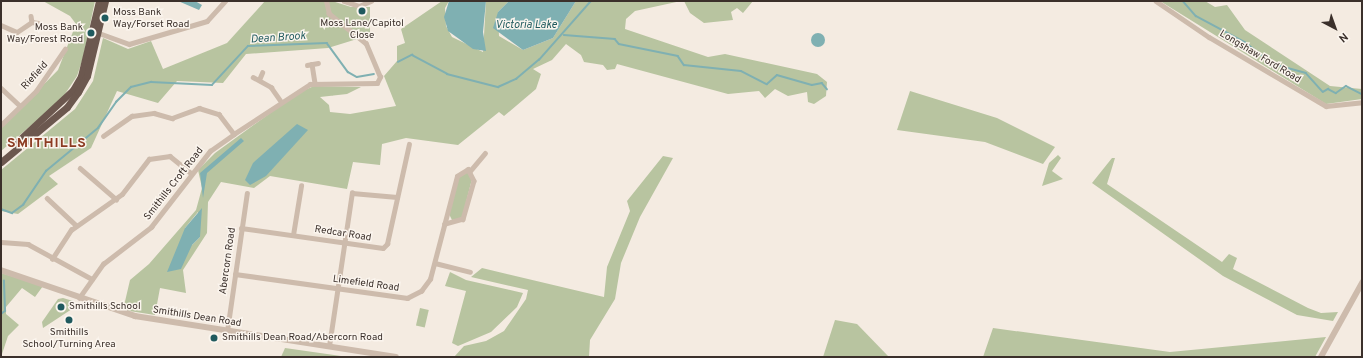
<!DOCTYPE html>
<style>
body{margin:0}
#map{position:relative;width:1363px;height:358px;overflow:hidden;background:#f4ebe1;font-family:Overpass,sans-serif}
div>[style]{position:absolute}
.green>*{inset:0;background:#b8c4a0;transform-origin:0 0}
.water>*{inset:0;background:#7fb0b2}
.round{border-radius:50%}
.stream>*{height:1.5px;margin:-0.75px;padding:0 0.75px;transform-origin:0.75px;border-radius:0.75px;background:#7fb0b2}
.minor>*{height:4.5px;margin:-2.25px;padding:0 2.25px;transform-origin:2.25px;border-radius:2.25px;background:#cdbbac}
.tertiary>*{height:5.5px;margin:-2.75px;padding:0 2.75px;transform-origin:2.75px;border-radius:2.75px;background:#cdbbac}
.trunk>*{height:7px;margin:-3.5px;padding:0 3.5px;transform-origin:3.5px;border-radius:3.5px;background:#6c584f}
.dots>*{width:11px;height:11px;translate:-50% -50%;box-sizing:border-box;border:2px solid #fbf5ee;border-radius:50%}
span{translate:-50% -50%;white-space:nowrap;text-align:center;line-height:1.15;-webkit-text-stroke:3px #fbf5ee;paint-order:stroke}
.poi-label{font-size:10px;color:#3b302b}
.left{translate:0 -50%;text-align:left}
.right{translate:-100% -50%;text-align:right}
.street-label{font-size:10px;color:#3b302b}
.water-label{font-size:11px;color:#1f5a5e;font-style:italic}
.district-label{font-size:14px;color:#8c3b22;font-weight:700;letter-spacing:1px}
.frame{position:absolute;inset:0;border:2px solid #3b302b;pointer-events:none}
.north{position:absolute;left:1315px;top:8px;width:40px;height:40px;-webkit-text-stroke:3px #fbf5ee;paint-order:stroke;rotate:139deg;font-size:11px;font-weight:700;line-height:16px;text-align:center;color:#3b302b}
.north::after{content:'';display:block;margin:auto;width:14px;height:18px;background:#3b302b;clip-path:polygon(50% 0,100% 100%,50% 72%,0 100%)}
</style>
<div id="map">
<div class="green">
<i style="clip-path:polygon(43px 1px,95px 1px,83px 58px,77px 76px,61px 100px,1px 151px,1px 128px,58px 70px,76px 24px,70px 16px)"></i>
<i style="clip-path:polygon(265px 1px,332px 1px,351px 7px,370px 7px,370px 35px,328px 48px,246px 54px,223px 83px,177px 81px,158px 103px,117px 91px,91px 148px,49px 176px,58px 184px,18px 214px,1px 211px,1px 170px,75px 109px,93px 81px,103px 38px,128px 49px,151px 41px,163px 69px,227px 43px)"></i>
<i style="clip-path:polygon(evenodd,442px 1px,449px 1px,445px 8px,446px 26px,452px 37px,483px 52px,486px 1px,509px 1px,498px 12px,499px 36px,523px 50px,553px 38px,576px 1px,681px 1px,635px 11px,626px 19px,625px 29px,708px 57px,725px 54px,817px 74px,827px 82px,826px 96px,814px 104px,808px 102px,807px 92px,788px 96px,775px 89px,765px 98px,759px 91px,728px 94px,617px 64px,615px 69px,607px 70px,603px 65px,584px 62px,581px 55px,566px 44px,552px 60px,533px 69px,541px 74px,536px 89px,504px 116px,499px 112px,458px 145px,406px 138px,382px 144px,380px 165px,353px 162px,347px 189px,270px 176px,254px 188px,221px 182px,208px 202px,207px 233px,183px 270px,186px 293px,160px 288px,155px 315px,123px 310px,130px 280px,149px 264px,196px 210px,202px 188px,198px 170px,215px 153px,298px 93px,314px 86px,361px 87px,347px 94px,320px 97px,329px 105px,330px 112px,350px 114px,396px 106px,384px 76px,397px 61px,397px 46px,405px 43px,401px 29px,442px 1px,198px 212px,200px 237px,192px 245px,185px 228px,198px 212px)"></i>
<i style="clip-path:polygon(684px 1px,753px 1px,743px 13px,737px 8px,731px 12px,733px 20px,704px 23px,690px 13px)"></i>
<i style="clip-path:polygon(1160px 1px,1205px 1px,1215px 7px,1227px 5px,1245px 30px,1330px 86px,1362px 89px,1362px 99px,1326px 104px)"></i>
<i style="clip-path:polygon(910px 91px,997px 118px,1055px 147px,1043px 164px,985px 142px,897px 130px)"></i>
<i style="clip-path:polygon(1058px 155px,1061px 158px,1052px 171px,1063px 179px,1042px 186px,1049px 163px)"></i>
<i style="clip-path:polygon(663px 156px,673px 158px,640px 217px,621px 263px,615px 299px,590px 340px,589px 357px,454px 357px,464px 346px,486px 341px,504px 331px,526px 299px,528px 290px,471px 277px,482px 268px,604px 297px,607px 267px,630px 211px,627px 201px)"></i>
<i style="clip-path:polygon(1112px 158px,1115px 158px,1107px 184px,1222px 262px,1229px 254px,1237px 258px,1233px 269px,1308px 308px,1321px 313px,1338px 312px,1333px 321px,1297px 315px,1223px 276px,1092px 183px)"></i>
<i style="clip-path:polygon(468px 172px,472px 179px,462px 218px,452px 220px,449px 214px,459px 176px)"></i>
<i style="clip-path:polygon(450px 272px,466px 280px,523px 293px,517px 307px,491px 332px,458px 346px,452px 343px,466px 291px,445px 286px)"></i>
<i style="clip-path:polygon(1px 273px,43px 286px,35px 297px,22px 288px,6px 307px,6px 314px,19px 325px,8px 336px,1px 357px)"></i>
<i style="clip-path:polygon(63px 298px,73px 301px,72px 309px,43px 328px,42px 322px,58px 299px)"></i>
<i style="left:420px;top:308px;width:9px;height:18px;rotate:13deg"></i>
<i style="clip-path:polygon(835px 320px,857px 324px,889px 357px,823px 357px)"></i>
<i style="clip-path:polygon(993px 328px,1170px 352px,1326px 337px,1315px 357px,983px 357px)"></i>
<i style="clip-path:polygon(285px 348px,348px 357px,281px 357px)"></i>
</div>
<div class="water">
<i style="clip-path:polygon(178px 1px,195px 1px,202px 5px,199px 10px)"></i>
<i style="clip-path:polygon(449px 1px,486px 1px,483px 32px,486px 51px,473px 49px,448px 31px,444px 17px)"></i>
<i style="clip-path:polygon(509px 1px,576px 1px,553px 38px,523px 50px,493px 28px,498px 12px)"></i>
<i class="round" style="left:811px;top:33px;width:14px;height:14px"></i>
<i style="clip-path:polygon(297px 124px,308px 130px,266px 176px,250px 185px,245px 180px,253px 163px)"></i>
<i style="clip-path:polygon(241px 138px,244px 141px,207px 173px,203px 198px,200px 173px)"></i>
<i style="clip-path:polygon(202px 208px,200px 237px,192px 245px,181px 269px,167px 272px,185px 228px)"></i>
</div>
<div class="stream">
<i style="left:1183px;top:1px;width:20px;rotate:49deg"></i>
<i style="left:1196px;top:16px;width:55px;rotate:28deg"></i>
<i style="left:1245px;top:42px;width:36px;rotate:38deg"></i>
<i style="left:1273px;top:64px;width:34px;rotate:15deg"></i>
<i style="left:1306px;top:73px;width:25px;rotate:48deg"></i>
<i style="left:1323px;top:92px;width:6px;rotate:-31deg"></i>
<i style="left:1328px;top:89px;width:9px;rotate:27deg"></i>
<i style="left:1336px;top:93px;width:12px;rotate:-35deg"></i>
<i style="left:1346px;top:86px;width:18px;rotate:27deg"></i>
<i style="left:564px;top:35px;width:51px;rotate:4.5deg"></i>
<i style="left:615px;top:39px;width:6px;rotate:51deg"></i>
<i style="left:619px;top:44px;width:60px;rotate:11.5deg"></i>
<i style="left:678px;top:56px;width:11px;rotate:56deg"></i>
<i style="left:684px;top:65px;width:57px;rotate:6deg"></i>
<i style="left:741px;top:71px;width:29px;rotate:27deg"></i>
<i style="left:767px;top:84px;width:13px;rotate:-42deg"></i>
<i style="left:777px;top:75px;width:36px;rotate:16deg"></i>
<i style="left:812px;top:85px;width:10px;rotate:-11deg"></i>
<i style="left:822px;top:83px;width:8px;rotate:50deg"></i>
<i style="left:398px;top:62px;width:16px;rotate:-27deg"></i>
<i style="left:412px;top:55px;width:40px;rotate:28deg"></i>
<i style="left:447px;top:74px;width:53px;rotate:14.3deg"></i>
<i style="left:498px;top:87px;width:20px;rotate:-24deg"></i>
<i style="left:516px;top:79px;width:30px;rotate:-40deg"></i>
<i style="left:539px;top:60px;width:79px;rotate:-48.6deg"></i>
<i style="left:1px;top:209px;width:12px;rotate:20deg"></i>
<i style="left:12px;top:213px;width:14px;rotate:-36deg"></i>
<i style="left:23px;top:205px;width:41px;rotate:-55.9deg"></i>
<i style="left:46px;top:171px;width:67px;rotate:-39.6deg"></i>
<i style="left:98px;top:128px;width:32px;rotate:-55deg"></i>
<i style="left:116px;top:102px;width:21px;rotate:-45deg"></i>
<i style="left:131px;top:87px;width:21px;rotate:-14deg"></i>
<i style="left:151px;top:82px;width:61px;rotate:2.8deg"></i>
<i style="left:212px;top:85px;width:53px;rotate:-47.3deg"></i>
<i style="left:248px;top:46px;width:79px;rotate:-2.2deg"></i>
<i style="left:327px;top:43px;width:36px;rotate:54deg"></i>
<i style="left:348px;top:72px;width:10px;rotate:29deg"></i>
<i style="left:357px;top:77px;width:17px;rotate:-10deg"></i>
<i style="left:1px;top:314px;width:5px;rotate:-37deg"></i>
<i style="left:5px;top:311px;width:30px;rotate:-92deg"></i>
</div>
<div class="minor">
<i style="left:344px;top:1px;width:16px;rotate:18deg"></i>
<i style="left:359px;top:6px;width:13px;rotate:-23deg"></i>
<i style="left:1156px;top:1px;width:64px;rotate:34.2deg"></i>
<i style="left:1209px;top:37px;width:136px;rotate:30.5deg"></i>
<i style="left:1326px;top:106px;width:36px;rotate:-6deg"></i>
<i style="left:31px;top:16px;width:6px;rotate:81deg"></i>
<i style="left:32px;top:22px;width:6px;rotate:9deg"></i>
<i style="left:1px;top:25px;width:17px;rotate:24deg"></i>
<i style="left:17px;top:32px;width:18px;rotate:-34deg"></i>
<i style="left:99px;top:33px;width:32px;rotate:20deg"></i>
<i style="left:129px;top:44px;width:81px;rotate:-16.4deg"></i>
<i style="left:207px;top:21px;width:27px;rotate:-48deg"></i>
<i style="left:312px;top:64px;width:19px;rotate:81deg"></i>
<i style="left:307px;top:65px;width:11px;rotate:-10deg"></i>
<i style="left:253px;top:77px;width:21px;rotate:29deg"></i>
<i style="left:271px;top:87px;width:16px;rotate:55deg"></i>
<i style="left:259px;top:80px;width:8px;rotate:-67deg"></i>
<i style="left:1px;top:88px;width:26px;rotate:43deg"></i>
<i style="left:1px;top:125px;width:49px;rotate:-44.2deg"></i>
<i style="left:36px;top:91px;width:51px;rotate:-55.4deg"></i>
<i style="left:103px;top:136px;width:35px;rotate:-35deg"></i>
<i style="left:132px;top:116px;width:22px;rotate:-8deg"></i>
<i style="left:154px;top:113px;width:19px;rotate:16deg"></i>
<i style="left:172px;top:118px;width:29px;rotate:-20deg"></i>
<i style="left:199px;top:108px;width:21px;rotate:17deg"></i>
<i style="left:219px;top:114px;width:25px;rotate:53deg"></i>
<i style="left:80px;top:168px;width:48px;rotate:40.7deg"></i>
<i style="left:470px;top:171px;width:23px;rotate:-50deg"></i>
<i style="left:47px;top:198px;width:40px;rotate:43deg"></i>
<i style="left:241px;top:228px;width:143px;rotate:8deg"></i>
<i style="left:383px;top:248px;width:6px;rotate:-45deg"></i>
<i style="left:387px;top:244px;width:102px;rotate:-77.6deg"></i>
<i style="left:293px;top:235px;width:50px;rotate:-80.7deg"></i>
<i style="left:1px;top:242px;width:27px;rotate:4deg"></i>
<i style="left:28px;top:244px;width:73px;rotate:28.7deg"></i>
<i style="left:52px;top:259px;width:35px;rotate:-57deg"></i>
<i style="left:71px;top:230px;width:62px;rotate:-35.2deg"></i>
<i style="left:122px;top:194px;width:44px;rotate:-52.4deg"></i>
<i style="left:149px;top:159px;width:21px;rotate:-8deg"></i>
<i style="left:170px;top:156px;width:27px;rotate:39deg"></i>
<i style="left:435px;top:263px;width:36px;rotate:14deg"></i>
<i style="left:235px;top:274px;width:174px;rotate:7.9deg"></i>
<i style="left:407px;top:298px;width:16px;rotate:-27deg"></i>
<i style="left:421px;top:291px;width:15px;rotate:-53deg"></i>
<i style="left:430px;top:279px;width:106px;rotate:-75.3deg"></i>
<i style="left:457px;top:176px;width:13px;rotate:-32deg"></i>
<i style="left:468px;top:169px;width:13px;rotate:63deg"></i>
<i style="left:474px;top:181px;width:40px;rotate:106deg"></i>
<i style="left:463px;top:219px;width:19px;rotate:164deg"></i>
<i style="left:79px;top:298px;width:42px;rotate:-54.8deg"></i>
<i style="left:103px;top:264px;width:61px;rotate:-37.6deg"></i>
<i style="left:151px;top:227px;width:96px;rotate:-52.2deg"></i>
<i style="left:210px;top:151px;width:29px;rotate:-35deg"></i>
<i style="left:234px;top:134px;width:91px;rotate:-33.3deg"></i>
<i style="left:310px;top:84px;width:67px;rotate:-0.9deg"></i>
<i style="left:377px;top:83px;width:7px;rotate:-63deg"></i>
<i style="left:380px;top:77px;width:36px;rotate:-113deg"></i>
<i style="left:366px;top:44px;width:48px;rotate:-141deg"></i>
<i style="left:329px;top:14px;width:13px;rotate:-103deg"></i>
<i style="left:227px;top:331px;width:139px;rotate:-81.8deg"></i>
<i style="left:329px;top:346px;width:155px;rotate:-81.5deg"></i>
<i style="left:352px;top:193px;width:45px;rotate:5.1deg"></i>
</div>
<div class="tertiary">
<i style="left:1px;top:270px;width:142px;rotate:18.9deg"></i>
<i style="left:135px;top:316px;width:264px;rotate:8.9deg"></i>
<i style="left:1321px;top:357px;width:85px;rotate:-61deg"></i>
</div>
<div class="trunk">
<i style="left:18px;top:141px;width:75px;rotate:-42.8deg"></i>
<i style="left:73px;top:90px;width:16px;rotate:-60deg"></i>
<i style="left:81px;top:76px;width:77px;rotate:-76.5deg"></i>
<i style="left:1px;top:162px;width:86px;rotate:-39.8deg"></i>
<i style="left:67px;top:107px;width:19px;rotate:-54deg"></i>
<i style="left:78px;top:92px;width:18px;rotate:-61deg"></i>
<i style="left:87px;top:76px;width:77px;rotate:-76.5deg"></i>
</div>
<div class="dots">
<i style="left:362px;top:11px;background:#1f5a5e"></i>
<i style="left:105px;top:18px;background:#1f5a5e"></i>
<i style="left:91px;top:33px;background:#1f5a5e"></i>
<i style="left:61px;top:307px;background:#1f5a5e"></i>
<i style="left:69px;top:320px;background:#1f5a5e"></i>
<i style="left:214px;top:338px;background:#1f5a5e"></i>
</div>
<div class="poi-label">
<span class="left" style="left:113px;top:18px">Moss Bank<br>Way/Forset Road</span>
<span style="left:362px;top:29px">Moss Lane/Capitol<br>Close</span>
<span class="right" style="left:83px;top:33px">Moss Bank<br>Way/Forest Road</span>
<span class="left" style="left:69px;top:307px">Smithills School</span>
<span style="left:69px;top:338px">Smithills<br>School/Turning Area</span>
<span class="left" style="left:222px;top:338px">Smithills Dean Road/Abercorn Road</span>
</div>
<div class="street-label">
<span style="left:1260px;top:57px;rotate:31deg">Longshaw Ford Road</span>
<span style="left:35px;top:76px;rotate:-48deg">Riefield</span>
<span style="left:174px;top:184px;rotate:-52deg">Smithills Croft Road</span>
<span style="left:343px;top:234px;rotate:9deg">Redcar Road</span>
<span style="left:228px;top:261px;rotate:-82deg">Abercorn Road</span>
<span style="left:366px;top:284px;rotate:8deg">Limefield Road</span>
<span style="left:197px;top:317px;rotate:9deg">Smithills Dean Road</span>
</div>
<div class="water-label">
<span style="left:526px;top:25px">Victoria Lake</span>
<span style="left:278px;top:38px;rotate:-4deg">Dean Brook</span>
</div>
<div class="district-label">
<span style="left:47px;top:144px">SMITHILLS</span>
</div>
<div class="frame"></div>
<div class="north">N</div>
</div>
